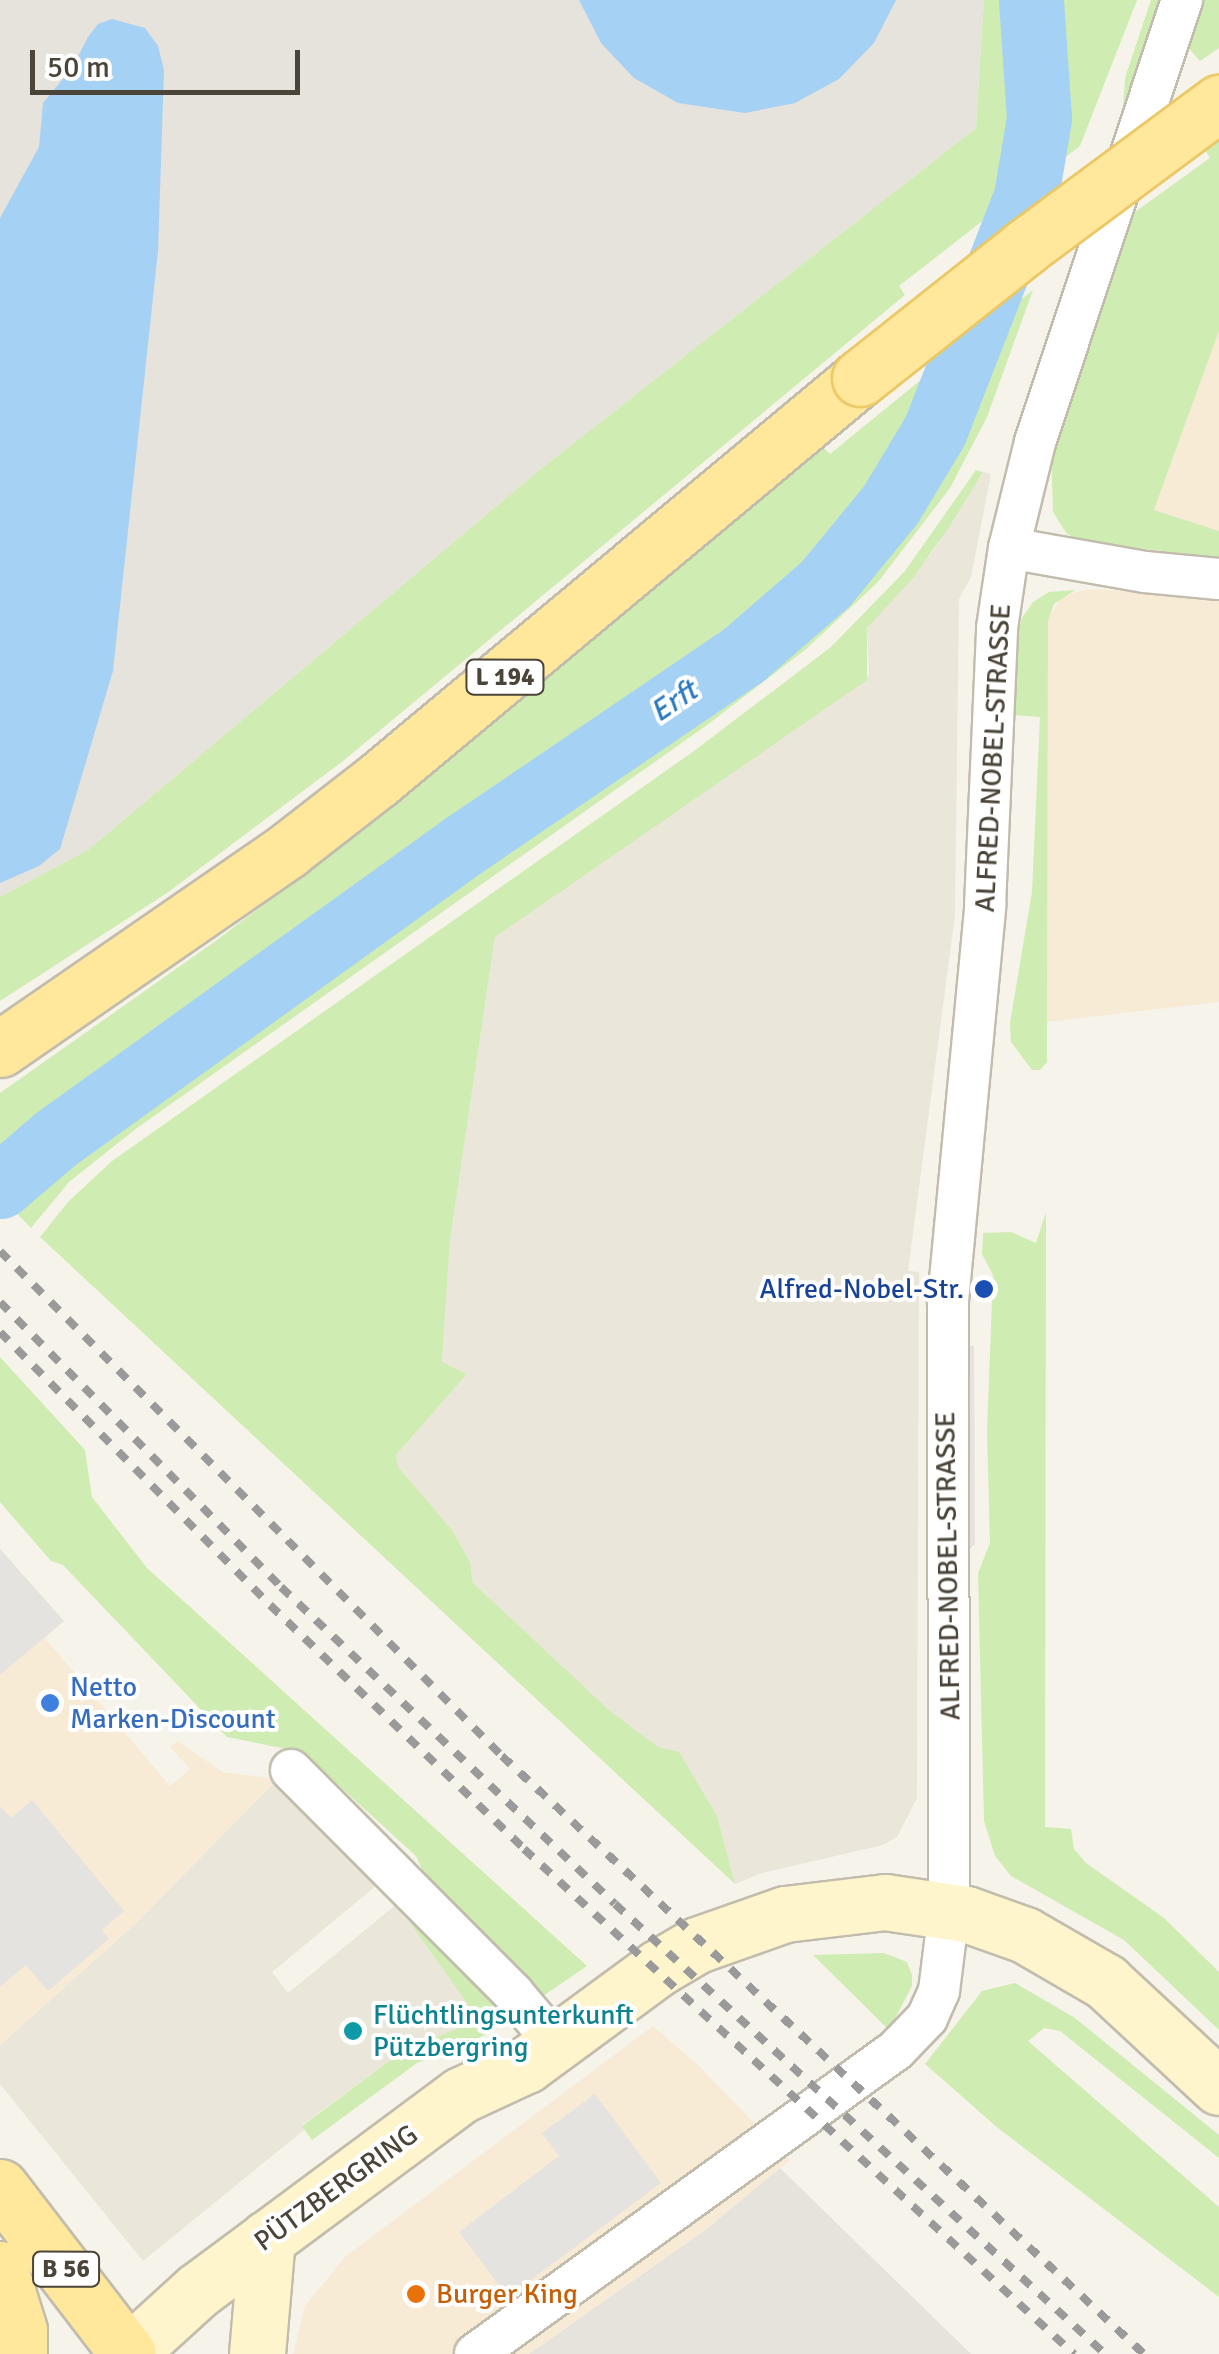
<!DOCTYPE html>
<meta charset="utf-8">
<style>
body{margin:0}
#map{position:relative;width:1219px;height:2354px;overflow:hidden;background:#f6f3eb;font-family:Signika,sans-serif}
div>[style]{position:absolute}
.residential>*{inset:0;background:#eae6d9}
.commercial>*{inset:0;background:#f8ebd6}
.industrial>*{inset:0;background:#e6e2dc}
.green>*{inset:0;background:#cfecb2}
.parking>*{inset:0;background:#e5e3df}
.water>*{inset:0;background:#a5d1f5}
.river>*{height:65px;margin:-32.5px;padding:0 32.5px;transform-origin:32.5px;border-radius:32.5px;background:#a5d1f5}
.roads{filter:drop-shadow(2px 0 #c2bcad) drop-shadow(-2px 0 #c2bcad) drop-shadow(0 2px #c2bcad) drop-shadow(0 -2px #c2bcad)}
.street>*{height:40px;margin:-20px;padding:0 20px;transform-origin:20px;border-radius:20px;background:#fff}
.secondary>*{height:55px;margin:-27.5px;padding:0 27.5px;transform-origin:27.5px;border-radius:27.5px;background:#fff5cc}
.primary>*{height:55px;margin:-27.5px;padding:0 27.5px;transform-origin:27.5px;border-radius:27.5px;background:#ffe79b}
.rail>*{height:8px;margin-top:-4px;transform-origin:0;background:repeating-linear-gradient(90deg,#9a9a9a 0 12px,transparent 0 24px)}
.bridges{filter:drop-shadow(2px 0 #ebc865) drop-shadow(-2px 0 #ebc865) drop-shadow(0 2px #ebc865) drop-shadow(0 -2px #ebc865)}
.primary-bridge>*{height:55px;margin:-27.5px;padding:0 27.5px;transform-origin:27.5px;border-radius:27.5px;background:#ffe79b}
.dots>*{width:28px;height:28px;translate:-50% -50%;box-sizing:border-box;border:5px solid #fff;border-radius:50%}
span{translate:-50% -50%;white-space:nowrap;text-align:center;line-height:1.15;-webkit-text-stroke:8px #fff;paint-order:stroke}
.shield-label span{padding:2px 8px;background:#fff;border:2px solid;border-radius:8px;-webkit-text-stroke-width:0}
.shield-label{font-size:25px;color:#4b4438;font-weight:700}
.street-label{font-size:28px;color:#4b4438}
.transit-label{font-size:28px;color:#164399}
.right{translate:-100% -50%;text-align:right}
.shop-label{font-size:28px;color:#366cbe}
.left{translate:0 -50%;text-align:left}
.culture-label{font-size:28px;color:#0d838f}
.food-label{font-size:28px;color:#c56008}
.water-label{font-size:30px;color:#2a79bf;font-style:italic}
.scale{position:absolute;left:30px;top:50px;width:270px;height:45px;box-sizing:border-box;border:5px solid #4b4438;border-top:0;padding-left:12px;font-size:30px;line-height:35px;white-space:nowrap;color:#4b4438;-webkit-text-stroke:8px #fff;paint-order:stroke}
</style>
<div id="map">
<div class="residential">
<i style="clip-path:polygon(983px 472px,991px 474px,971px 577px,959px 599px,955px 915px,908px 1271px,919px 1272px,917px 1798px,897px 1837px,883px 1845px,762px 1873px,735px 1884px,717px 1816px,658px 1747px,609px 1711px,473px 1583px,470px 1562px,452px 1530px,397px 1467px,396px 1455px,467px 1374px,442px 1363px,450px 1240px,495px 937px,869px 675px,867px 628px,931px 554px)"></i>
<i style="clip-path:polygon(278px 1779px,383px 1880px,272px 1972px,288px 1993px,397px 1904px,480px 2020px,419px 2044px,388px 2062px,302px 2125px,304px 2130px,143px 2261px,0 2084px,0 2045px,135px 1924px)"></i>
</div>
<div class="commercial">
<i style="clip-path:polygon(1219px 331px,1219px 531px,1210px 531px,1154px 511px)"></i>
<i style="clip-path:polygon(1087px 589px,1219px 596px,1219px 1002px,1047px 1022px,1048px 620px,1061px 597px)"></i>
<i style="clip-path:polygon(0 1549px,64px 1621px,45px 1638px,170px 1786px,190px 1769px,170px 1747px,177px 1741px,223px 1772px,278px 1779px,135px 1924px,0 2045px)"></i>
<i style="clip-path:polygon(653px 2026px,697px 2064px,790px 2160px,708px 2228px,529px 2354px,293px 2354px,305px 2306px,345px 2257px)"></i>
</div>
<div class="industrial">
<i style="clip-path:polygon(0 0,984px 0,976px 128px,537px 472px,88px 850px,0 897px)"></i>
<i style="clip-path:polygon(780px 2168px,971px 2354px,529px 2354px,708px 2228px)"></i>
</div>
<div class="green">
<i style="clip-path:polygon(984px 0,1019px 0,1024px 125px,1019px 167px,1008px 201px,899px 286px,905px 295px,343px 761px,167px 893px,0 1001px,0 897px,88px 850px,537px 472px,976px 128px)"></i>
<i style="clip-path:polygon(1041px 0,1137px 0,1080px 146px,1045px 173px,1054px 101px)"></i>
<i style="clip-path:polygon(1151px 0,1165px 0,1127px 112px,1123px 110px,1125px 78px)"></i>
<i style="clip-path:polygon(1201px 0,1219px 0,1219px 48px,1200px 61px,1186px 45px)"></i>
<i style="clip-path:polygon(1219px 138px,1219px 331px,1154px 510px,1219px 531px,1219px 558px,1080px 541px,1066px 533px,1053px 512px,1051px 449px,1128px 217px,1210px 158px,1204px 148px)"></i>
<i style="clip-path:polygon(1033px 290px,987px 417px,950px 488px,878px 582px,805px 650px,707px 725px,137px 1128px,69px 1182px,31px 1228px,5px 1201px,109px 1118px,191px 1064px,478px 854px,669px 725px,825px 605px,852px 577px,929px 477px,946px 445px,980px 332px)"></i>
<i style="clip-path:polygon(955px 352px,916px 453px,836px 561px,776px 618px,706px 672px,519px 794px,29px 1142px,0 1168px,0 1093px,217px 940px,392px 807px,823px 447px,830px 454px)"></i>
<i style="clip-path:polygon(976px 470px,983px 472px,949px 527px,913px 578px,867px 628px,867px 680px,495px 937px,450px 1240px,442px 1362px,467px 1374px,396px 1455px,398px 1467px,452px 1530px,470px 1562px,473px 1583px,610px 1711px,658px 1747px,679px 1752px,717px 1816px,735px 1884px,40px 1237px,68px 1202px,112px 1161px,694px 751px,831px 647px,905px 571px)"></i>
<i style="clip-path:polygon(1075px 590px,1054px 604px,1048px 621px,1047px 1062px,1040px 1070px,1032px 1070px,1011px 1042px,1010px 1023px,1032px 892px,1040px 717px,1012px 715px,1017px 637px,1022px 618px,1033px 602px,1049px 592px)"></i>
<i style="clip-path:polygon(1046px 1212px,1045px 1827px,1071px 1829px,1074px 1849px,1086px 1863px,1164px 1918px,1219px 1972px,1219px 2030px,1124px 1940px,1011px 1876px,995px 1856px,984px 1821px,978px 1573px,990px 1543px,987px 1431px,993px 1275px,982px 1254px,983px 1233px,1011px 1232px,1036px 1243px)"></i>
<i style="clip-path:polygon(0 1357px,85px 1450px,92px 1497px,147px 1568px,587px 1966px,540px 1998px,427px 1880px,416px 1856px,302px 1752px,227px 1737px,63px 1565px,51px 1561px,0 1502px)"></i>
<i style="clip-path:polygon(402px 1900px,503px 2013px,504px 2024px,470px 2043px,417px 2063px,312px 2140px,302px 2126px,388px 2062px,419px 2044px,479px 2020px,397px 1904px)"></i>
<i style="clip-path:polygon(884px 1953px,907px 1962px,912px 1975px,912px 1986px,889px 2030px,813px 1955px)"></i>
<i style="clip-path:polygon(1015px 1983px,1075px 2018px,1219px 2135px,1219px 2158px,1060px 2031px,1044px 2028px,1028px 2041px,1219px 2207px,1219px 2297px,998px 2128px,925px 2064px,982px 1991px)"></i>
</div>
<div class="parking">
<i style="clip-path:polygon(966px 1345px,974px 1346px,975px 1544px,964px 1554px)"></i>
<i style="clip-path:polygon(0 1549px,64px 1621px,0 1675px)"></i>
<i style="clip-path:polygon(32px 1800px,124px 1911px,102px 1930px,109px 1939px,48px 1991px,26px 1965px,0 1987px,0 1806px,11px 1818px)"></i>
<i style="clip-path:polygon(595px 2094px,661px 2183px,508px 2297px,459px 2232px,559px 2156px,542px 2133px)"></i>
</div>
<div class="water">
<i style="clip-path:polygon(579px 0,896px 0,874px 43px,839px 79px,795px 103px,745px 113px,678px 103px,634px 78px,601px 43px)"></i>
<i style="clip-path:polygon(112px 19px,145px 28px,158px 46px,164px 70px,158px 251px,113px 671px,60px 849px,39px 866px,0 883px,0 218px,39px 147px,43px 103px,72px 68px,88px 37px,98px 24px)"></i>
</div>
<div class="river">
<i style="left:0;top:1186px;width:72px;rotate:-40.5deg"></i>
<i style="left:55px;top:1139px;width:501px;rotate:-35.75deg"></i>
<i style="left:462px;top:846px;width:340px;rotate:-34.2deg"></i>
<i style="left:743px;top:655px;width:108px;rotate:-40.9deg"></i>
<i style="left:825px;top:584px;width:102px;rotate:-50.6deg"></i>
<i style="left:890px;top:505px;width:87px;rotate:-59deg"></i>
<i style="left:935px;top:430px;width:251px;rotate:-68.7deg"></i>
<i style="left:1026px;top:196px;width:79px;rotate:-80.5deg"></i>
<i style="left:1039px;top:118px;width:118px;rotate:-93.9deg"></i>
</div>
<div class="roads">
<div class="street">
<i style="left:1009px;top:548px;width:138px;rotate:10deg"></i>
<i style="left:1145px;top:572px;width:74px;rotate:5.4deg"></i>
<i style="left:291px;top:1770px;width:315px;rotate:45.1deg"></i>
<i style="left:513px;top:1993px;width:67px;rotate:49.9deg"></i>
<i style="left:475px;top:2354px;width:519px;rotate:-35.83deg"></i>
<i style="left:896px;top:2050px;width:45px;rotate:-45.9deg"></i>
<i style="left:927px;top:2018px;width:30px;rotate:-66deg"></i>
<i style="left:939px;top:1991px;width:81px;rotate:-82.9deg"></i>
<i style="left:949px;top:1911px;width:610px;rotate:-90.09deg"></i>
<i style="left:948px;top:1301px;width:397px;rotate:-84.6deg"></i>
<i style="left:985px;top:906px;width:278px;rotate:-87.5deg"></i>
<i style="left:997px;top:628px;width:81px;rotate:-81.5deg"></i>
<i style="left:1009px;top:548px;width:109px;rotate:-76.2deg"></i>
<i style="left:1035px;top:442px;width:466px;rotate:-71.6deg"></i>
</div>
<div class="secondary">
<i style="left:130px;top:2352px;width:91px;rotate:-42.3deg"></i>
<i style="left:197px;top:2291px;width:329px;rotate:-36.6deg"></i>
<i style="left:461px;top:2095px;width:72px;rotate:-24.8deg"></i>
<i style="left:526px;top:2065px;width:164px;rotate:-36.3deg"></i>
<i style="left:658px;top:1968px;width:45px;rotate:-30.5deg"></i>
<i style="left:697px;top:1945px;width:93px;rotate:-19.4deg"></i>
<i style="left:785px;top:1914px;width:101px;rotate:-6.8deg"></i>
<i style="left:885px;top:1902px;width:82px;rotate:8.4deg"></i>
<i style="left:966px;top:1914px;width:63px;rotate:19.6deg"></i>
<i style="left:1025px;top:1935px;width:94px;rotate:30.1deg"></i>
<i style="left:1106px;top:1982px;width:154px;rotate:42.9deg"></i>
<i style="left:257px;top:2354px;width:116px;rotate:-85.1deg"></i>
</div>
<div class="primary">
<i style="left:0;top:1049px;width:350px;rotate:-34.6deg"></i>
<i style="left:288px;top:850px;width:114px;rotate:-37.9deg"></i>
<i style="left:378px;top:780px;width:628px;rotate:-39.83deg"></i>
<i style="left:0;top:2187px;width:210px;rotate:52.5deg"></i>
<i style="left:0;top:2269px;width:64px;rotate:72.7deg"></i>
<i style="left:19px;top:2330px;width:24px;rotate:90deg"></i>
</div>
</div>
<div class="rail">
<i style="left:0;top:1251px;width:712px;rotate:45.17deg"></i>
<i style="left:502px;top:1756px;width:877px;rotate:42.97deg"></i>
<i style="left:0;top:1302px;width:400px;rotate:45.4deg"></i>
<i style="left:281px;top:1587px;width:460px;rotate:43.5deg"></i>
<i style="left:615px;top:1904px;width:665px;rotate:42.56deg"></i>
<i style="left:0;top:1332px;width:384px;rotate:45.3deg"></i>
<i style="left:270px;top:1605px;width:352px;rotate:43.8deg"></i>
<i style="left:524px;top:1849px;width:747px;rotate:42.56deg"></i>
</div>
<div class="bridges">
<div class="primary-bridge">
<i style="left:860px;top:378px;width:211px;rotate:-38.4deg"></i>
<i style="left:1025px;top:247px;width:242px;rotate:-36.6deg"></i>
</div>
</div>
<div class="dots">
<i style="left:984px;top:1289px;background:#1a4fb4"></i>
<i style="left:50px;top:1703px;background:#3f7fe0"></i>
<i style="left:353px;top:2031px;background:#0f9aa8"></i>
<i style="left:416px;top:2294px;background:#e8710a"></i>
</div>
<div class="shield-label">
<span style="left:505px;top:677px">L 194</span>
<span style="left:66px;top:2269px">B 56</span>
</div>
<div class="street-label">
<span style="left:993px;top:758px;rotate:-87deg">ALFRED-NOBEL-STRASSE</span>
<span style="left:948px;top:1566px;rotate:-91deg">ALFRED-NOBEL-STRASSE</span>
<span style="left:336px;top:2188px;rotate:-36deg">PÜTZBERGRING</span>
</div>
<div class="transit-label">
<span class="right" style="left:964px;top:1289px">Alfred-Nobel-Str.</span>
</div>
<div class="shop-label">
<span class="left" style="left:70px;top:1703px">Netto<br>Marken-Discount</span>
</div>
<div class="culture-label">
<span class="left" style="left:373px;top:2031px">Flüchtlingsunterkunft<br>Pützbergring</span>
</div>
<div class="food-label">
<span class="left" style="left:436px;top:2294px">Burger King</span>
</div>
<div class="water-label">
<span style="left:674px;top:702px;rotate:-34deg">Erft</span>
</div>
<div class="scale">50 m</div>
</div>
